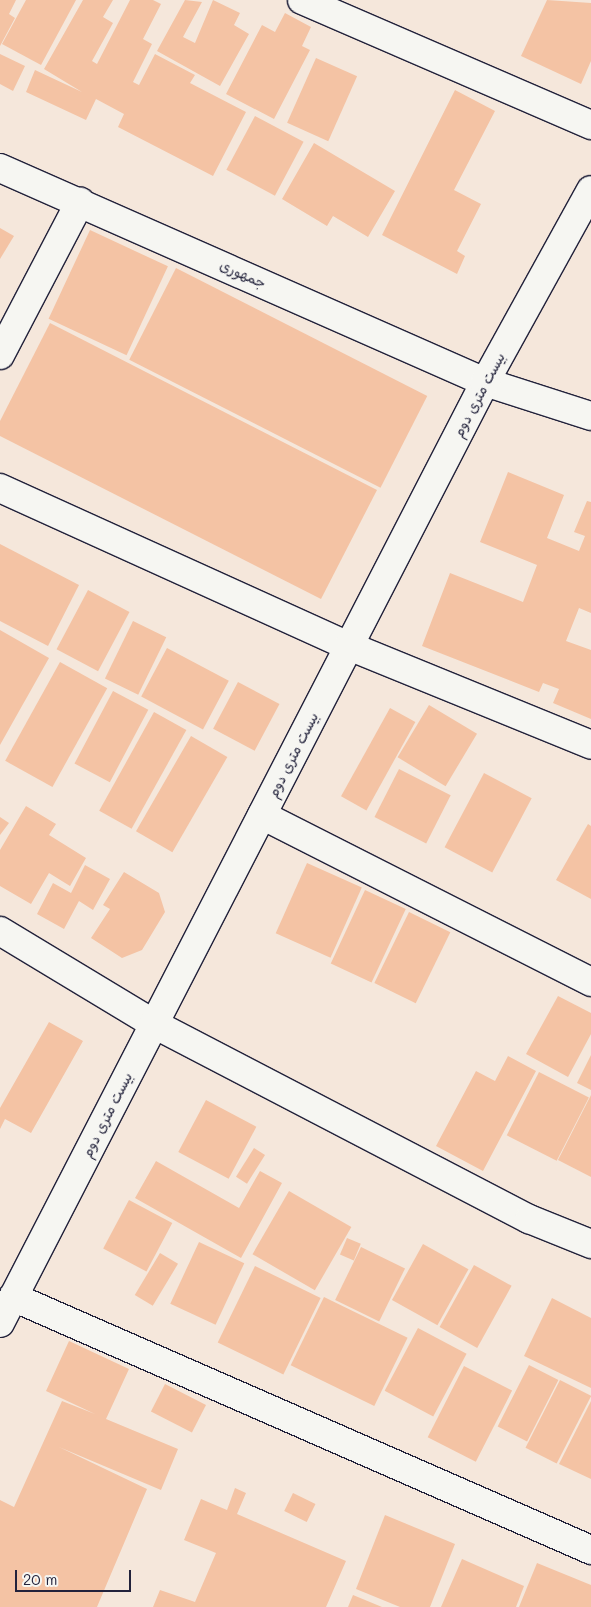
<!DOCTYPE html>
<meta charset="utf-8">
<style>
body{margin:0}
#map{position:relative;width:591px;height:1607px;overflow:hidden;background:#f5e7db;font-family:Mali,"Playpen Sans Arabic",sans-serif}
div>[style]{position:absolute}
.building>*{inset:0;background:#f4c3a4;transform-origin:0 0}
.roads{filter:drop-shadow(1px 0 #22223b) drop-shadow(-1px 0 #22223b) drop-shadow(0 1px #22223b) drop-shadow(0 -1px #22223b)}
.minor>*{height:28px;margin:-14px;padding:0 14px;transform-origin:14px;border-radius:14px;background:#f6f6f2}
.tertiary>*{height:28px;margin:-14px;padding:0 14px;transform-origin:14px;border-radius:14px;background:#f6f6f2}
span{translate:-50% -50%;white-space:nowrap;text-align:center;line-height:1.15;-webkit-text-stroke:4px #f6f6f2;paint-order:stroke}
.street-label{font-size:14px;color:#22223b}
.scale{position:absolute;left:15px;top:1570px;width:116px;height:22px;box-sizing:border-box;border:2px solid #22223b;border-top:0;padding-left:6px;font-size:15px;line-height:18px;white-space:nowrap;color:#22223b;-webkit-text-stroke:4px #f6f6f2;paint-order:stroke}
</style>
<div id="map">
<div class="building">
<i style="clip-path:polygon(0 0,16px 0,9px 14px,15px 18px,0 46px)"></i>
<i style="clip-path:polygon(26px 0,76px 0,41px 65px,2px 44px)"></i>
<i style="clip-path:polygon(83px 0,113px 0,103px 17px,113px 23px,92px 61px,97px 64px,130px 0,153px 0,161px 4px,143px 39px,152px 44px,133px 82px,139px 85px,155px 54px,195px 75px,190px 83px,246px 112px,213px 176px,118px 127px,124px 114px,96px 99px,86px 120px,26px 92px,35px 70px,82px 92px,44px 69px)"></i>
<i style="clip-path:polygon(185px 0,202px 2px,183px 37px,195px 43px,213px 0,240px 13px,234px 25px,249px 34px,220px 86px,157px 51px)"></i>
<i style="clip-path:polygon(547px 0,591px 3px,591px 61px,581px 84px,521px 56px)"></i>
<i style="clip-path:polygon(285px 13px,311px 27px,302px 46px,310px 50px,274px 119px,226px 94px,262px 25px,275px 32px)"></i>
<i style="clip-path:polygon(0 54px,25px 66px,13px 91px,0 84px)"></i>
<i style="left:316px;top:58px;width:45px;height:71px;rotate:24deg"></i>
<i style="clip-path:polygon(455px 90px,495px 111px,454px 190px,481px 204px,457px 251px,465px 256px,457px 274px,382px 235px)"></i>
<i style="left:255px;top:116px;width:55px;height:61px;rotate:28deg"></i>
<i style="clip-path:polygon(314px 143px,395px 191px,368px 237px,333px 216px,327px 226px,282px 199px)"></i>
<i style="clip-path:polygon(0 228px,14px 236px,0 259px)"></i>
<i style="left:90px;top:230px;width:86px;height:98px;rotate:25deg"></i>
<i style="left:176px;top:268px;width:282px;height:103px;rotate:27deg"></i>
<i style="clip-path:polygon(50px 323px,377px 490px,321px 599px,0 436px,0 421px)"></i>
<i style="clip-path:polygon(508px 472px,564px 495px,547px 538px,579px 551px,585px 536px,574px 532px,587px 501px,591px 502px,591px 613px,579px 608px,566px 641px,591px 650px,591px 719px,553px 703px,559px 689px,543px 683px,539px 692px,422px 646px,450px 573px,523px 602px,537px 565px,480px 542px)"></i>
<i style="clip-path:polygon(0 544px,79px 585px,48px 646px,0 621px)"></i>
<i style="left:88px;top:590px;width:47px;height:67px;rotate:28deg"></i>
<i style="left:133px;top:621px;width:37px;height:64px;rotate:26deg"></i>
<i style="clip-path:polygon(0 630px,49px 658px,0 745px)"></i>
<i style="left:167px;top:648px;width:70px;height:55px;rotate:28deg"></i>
<i style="left:60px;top:662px;width:54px;height:113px;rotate:29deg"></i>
<i style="left:238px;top:682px;width:47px;height:53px;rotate:28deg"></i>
<i style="left:113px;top:691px;width:40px;height:82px;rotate:28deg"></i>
<i style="left:429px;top:705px;width:56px;height:61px;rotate:31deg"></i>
<i style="left:390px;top:708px;width:29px;height:101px;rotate:29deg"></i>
<i style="left:154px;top:712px;width:37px;height:113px;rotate:29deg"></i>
<i style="left:191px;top:736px;width:42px;height:110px;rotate:30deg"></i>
<i style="left:399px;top:769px;width:58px;height:54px;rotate:27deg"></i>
<i style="left:484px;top:773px;width:54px;height:84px;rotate:28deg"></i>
<i style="clip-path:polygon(26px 806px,56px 824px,49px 835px,86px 858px,70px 886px,49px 873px,31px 904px,0 886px,0 850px)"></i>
<i style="clip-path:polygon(0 817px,9px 823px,0 835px)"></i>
<i style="clip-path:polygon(588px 824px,591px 826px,591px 899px,556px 880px)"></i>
<i style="left:307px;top:863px;width:60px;height:77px;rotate:24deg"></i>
<i style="clip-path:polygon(85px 865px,110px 879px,93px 910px,79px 901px,64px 929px,37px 914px,53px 883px,71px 893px)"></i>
<i style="clip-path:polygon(124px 872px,159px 893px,165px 912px,142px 950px,122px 958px,91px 938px,110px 909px,103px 905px)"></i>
<i style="left:365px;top:890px;width:45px;height:81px;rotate:25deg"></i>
<i style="left:409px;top:912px;width:46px;height:79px;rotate:26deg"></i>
<i style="clip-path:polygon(558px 996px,591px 1013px,591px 1034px,568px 1077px,526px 1054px)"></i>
<i style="clip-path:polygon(49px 1022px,83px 1041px,31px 1133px,5px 1119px,0 1129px,0 1108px)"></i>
<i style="clip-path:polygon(591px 1055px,591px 1090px,577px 1083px)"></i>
<i style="clip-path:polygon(508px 1056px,536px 1071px,483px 1171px,436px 1146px,476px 1071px,495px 1081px)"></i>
<i style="left:539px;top:1072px;width:56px;height:71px;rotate:27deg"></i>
<i style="clip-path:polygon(591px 1095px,591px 1177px,558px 1160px)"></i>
<i style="left:206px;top:1100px;width:57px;height:59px;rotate:28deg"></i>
<i style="left:254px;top:1148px;width:13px;height:34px;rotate:32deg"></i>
<i style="clip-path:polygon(156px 1161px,239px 1208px,260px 1171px,282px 1183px,241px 1258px,135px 1198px)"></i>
<i style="left:289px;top:1191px;width:72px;height:73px;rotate:30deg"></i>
<i style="left:129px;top:1200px;width:49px;height:55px;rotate:28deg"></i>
<i style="left:347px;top:1238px;width:15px;height:18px;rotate:23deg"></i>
<i style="left:199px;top:1242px;width:50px;height:68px;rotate:25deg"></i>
<i style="left:423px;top:1244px;width:52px;height:64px;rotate:29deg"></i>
<i style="left:361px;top:1247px;width:49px;height:59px;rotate:26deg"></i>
<i style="left:160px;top:1253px;width:21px;height:49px;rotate:31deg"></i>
<i style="left:474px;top:1265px;width:43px;height:71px;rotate:29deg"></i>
<i style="left:255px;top:1266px;width:73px;height:85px;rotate:26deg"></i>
<i style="left:324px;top:1297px;width:93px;height:76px;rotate:26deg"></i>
<i style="clip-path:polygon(552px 1298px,591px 1318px,591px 1388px,524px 1356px)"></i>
<i style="left:418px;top:1328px;width:55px;height:71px;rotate:28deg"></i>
<i style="clip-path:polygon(69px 1341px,129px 1369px,106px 1419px,178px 1449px,161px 1490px,59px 1447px,147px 1489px,97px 1607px,0 1607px,0 1500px,14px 1507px,62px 1401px,95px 1414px,46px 1391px)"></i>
<i style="left:529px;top:1365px;width:33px;height:69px;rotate:27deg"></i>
<i style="left:464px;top:1366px;width:54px;height:80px;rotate:27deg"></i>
<i style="left:560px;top:1380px;width:35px;height:76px;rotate:27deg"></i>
<i style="left:165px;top:1384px;width:46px;height:31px;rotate:27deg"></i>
<i style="clip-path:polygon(591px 1401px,591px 1479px,559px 1464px)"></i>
<i style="clip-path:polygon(235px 1488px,246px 1493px,237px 1514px,346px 1561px,326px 1607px,153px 1607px,160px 1590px,195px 1602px,216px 1553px,184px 1540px,201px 1499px,227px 1510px)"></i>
<i style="left:293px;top:1493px;width:25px;height:20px;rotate:26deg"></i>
<i style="clip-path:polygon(385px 1515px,455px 1544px,430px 1607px,400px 1607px,356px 1589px)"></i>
<i style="clip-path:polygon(462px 1559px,524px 1586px,516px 1607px,441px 1607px)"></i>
<i style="clip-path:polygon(537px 1563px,591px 1585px,591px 1607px,519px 1607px)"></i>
<i style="clip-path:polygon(353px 1595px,382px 1607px,348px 1607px)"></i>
</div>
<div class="roads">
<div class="minor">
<i style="left:302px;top:0;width:315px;rotate:23.4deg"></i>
<i style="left:0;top:355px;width:173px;rotate:-62.4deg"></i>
<i style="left:485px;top:382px;width:111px;rotate:17.8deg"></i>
<i style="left:0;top:488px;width:383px;rotate:24.4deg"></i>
<i style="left:349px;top:646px;width:261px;rotate:22.2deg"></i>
<i style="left:262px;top:815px;width:369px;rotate:26.9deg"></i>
<i style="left:0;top:931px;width:180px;rotate:31.1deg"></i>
<i style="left:154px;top:1024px;width:423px;rotate:27.5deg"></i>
<i style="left:529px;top:1219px;width:67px;rotate:22deg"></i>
<i style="left:13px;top:1297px;width:631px;rotate:23.64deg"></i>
</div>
<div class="tertiary">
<i style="left:0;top:168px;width:530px;rotate:23.81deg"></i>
<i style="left:0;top:1323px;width:1059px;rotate:-62.73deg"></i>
<i style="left:485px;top:382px;width:219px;rotate:-61.1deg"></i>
</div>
</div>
<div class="street-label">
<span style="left:243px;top:274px;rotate:24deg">جمهوری</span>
<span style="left:479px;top:395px;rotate:-62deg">بیست متری دوم</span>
<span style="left:293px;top:755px;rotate:-63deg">بیست متری دوم</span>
<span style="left:107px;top:1115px;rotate:-63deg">بیست متری دوم</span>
</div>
<div class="scale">20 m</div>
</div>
